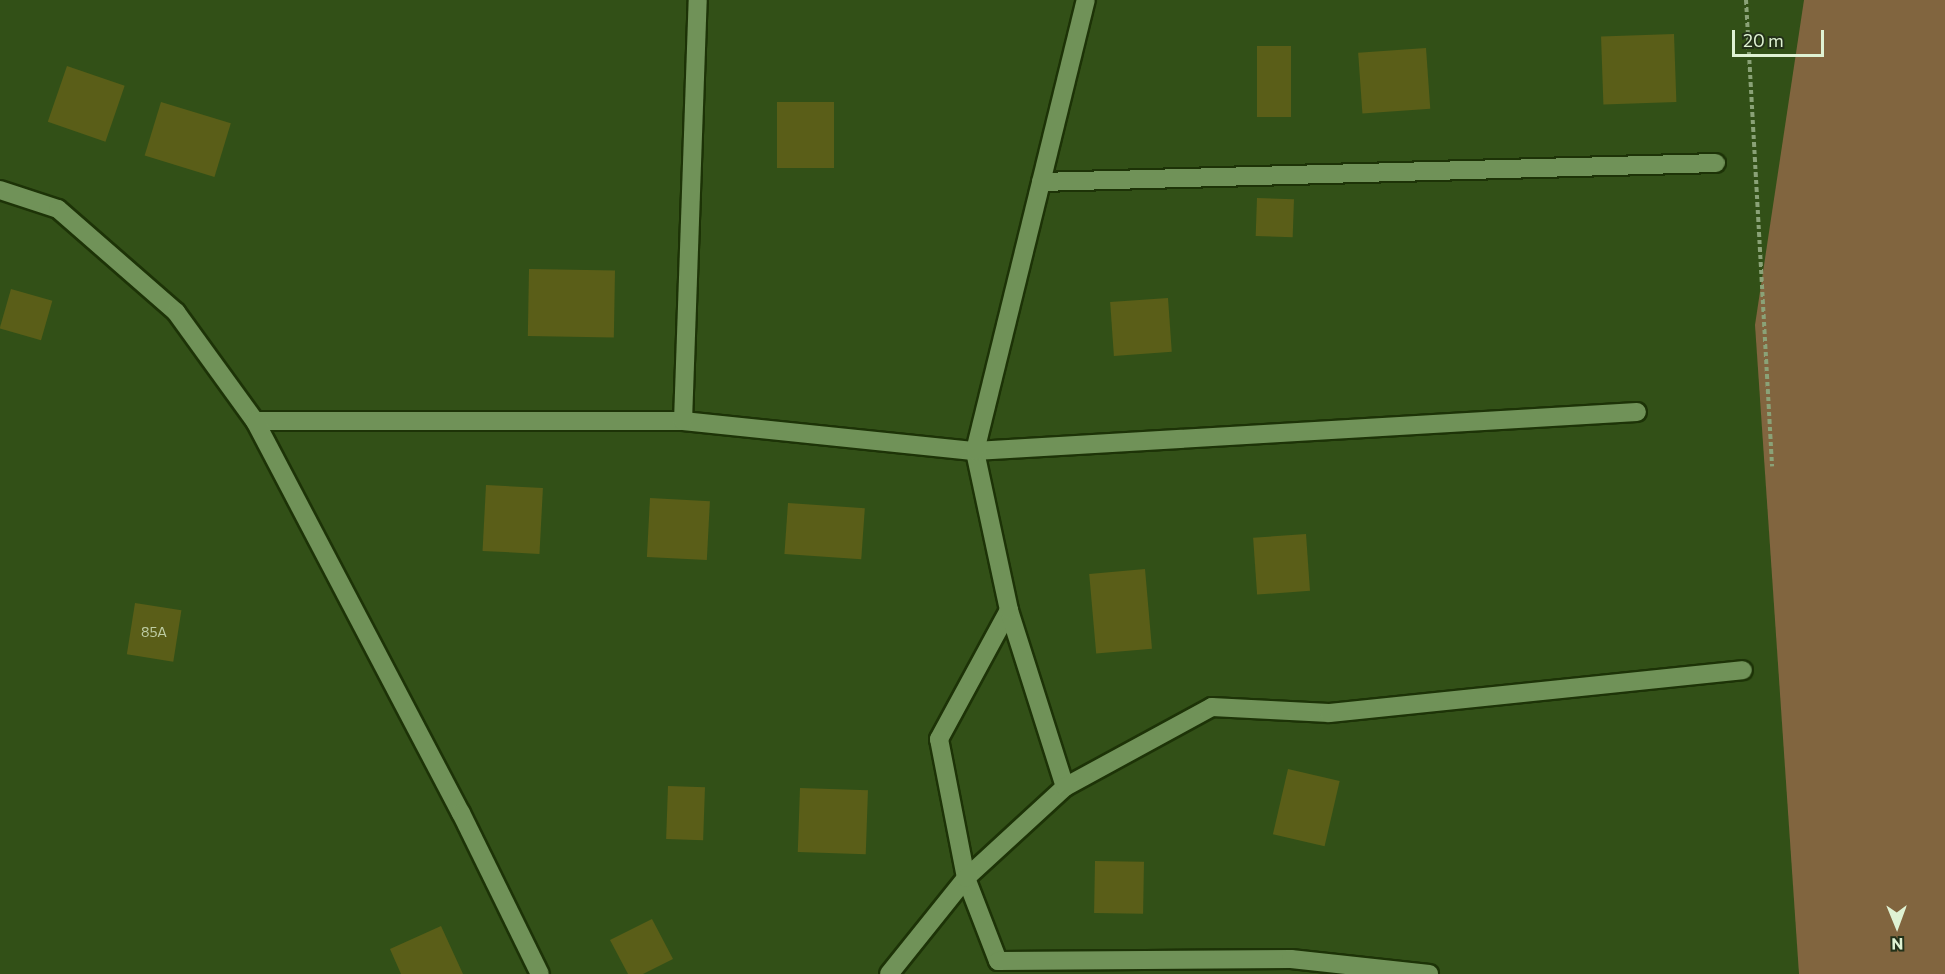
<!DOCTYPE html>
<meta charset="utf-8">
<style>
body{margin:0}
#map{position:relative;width:1945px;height:974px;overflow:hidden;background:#325017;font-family:Commissioner,sans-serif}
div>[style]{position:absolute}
.green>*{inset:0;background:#81653f}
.building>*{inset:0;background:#5a5e18;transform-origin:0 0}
.path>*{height:4px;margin-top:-2px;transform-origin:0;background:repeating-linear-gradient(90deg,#8aa277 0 4.5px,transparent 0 7.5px)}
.roads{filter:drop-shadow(2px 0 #1d3307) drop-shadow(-2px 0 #1d3307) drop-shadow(0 2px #1d3307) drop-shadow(0 -2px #1d3307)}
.minor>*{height:18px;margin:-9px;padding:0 9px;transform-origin:9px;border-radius:9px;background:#709258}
span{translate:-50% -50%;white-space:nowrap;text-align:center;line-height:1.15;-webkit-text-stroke:4.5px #233119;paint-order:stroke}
.number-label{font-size:14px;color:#becda4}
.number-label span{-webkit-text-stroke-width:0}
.north{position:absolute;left:1867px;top:896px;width:60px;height:60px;-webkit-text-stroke:4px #233119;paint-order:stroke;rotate:179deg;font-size:16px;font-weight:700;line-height:24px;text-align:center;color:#dff2d3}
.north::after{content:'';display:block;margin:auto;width:21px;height:27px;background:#dff2d3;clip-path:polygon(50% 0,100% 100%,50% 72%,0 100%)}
.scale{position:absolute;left:1732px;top:30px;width:92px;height:27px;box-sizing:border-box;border:3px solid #dff2d3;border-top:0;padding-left:8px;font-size:18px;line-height:21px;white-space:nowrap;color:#dff2d3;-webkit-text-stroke:4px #233119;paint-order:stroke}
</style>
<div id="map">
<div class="green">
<i style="clip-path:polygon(1804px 0,1945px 0,1945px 974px,1799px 974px,1755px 325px)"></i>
</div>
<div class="building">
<i style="left:1674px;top:34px;width:68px;height:73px;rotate:88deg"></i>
<i style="left:1257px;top:46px;width:34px;height:71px"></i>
<i style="left:1426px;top:48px;width:61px;height:68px;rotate:86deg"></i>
<i style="left:67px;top:66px;width:61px;height:59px;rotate:19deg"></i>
<i style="left:161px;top:102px;width:73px;height:56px;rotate:17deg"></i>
<i style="left:777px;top:102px;width:57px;height:66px"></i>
<i style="left:1257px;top:198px;width:37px;height:38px;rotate:2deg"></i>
<i style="left:529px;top:269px;width:86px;height:67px;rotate:1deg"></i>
<i style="left:11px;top:289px;width:43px;height:41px;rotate:16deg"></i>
<i style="left:1168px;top:298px;width:54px;height:58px;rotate:86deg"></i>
<i style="left:486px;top:485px;width:57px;height:66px;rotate:3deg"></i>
<i style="left:650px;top:498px;width:60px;height:59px;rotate:3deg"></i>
<i style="left:788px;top:503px;width:77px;height:51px;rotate:4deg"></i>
<i style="left:1306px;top:534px;width:57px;height:53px;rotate:86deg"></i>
<i style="left:1145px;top:569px;width:80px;height:56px;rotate:85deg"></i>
<i style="left:135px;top:603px;width:47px;height:52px;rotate:9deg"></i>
<i style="left:1288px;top:769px;width:53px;height:67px;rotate:13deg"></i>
<i style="left:668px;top:786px;width:37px;height:53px;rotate:2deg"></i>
<i style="left:800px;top:788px;width:68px;height:64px;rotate:2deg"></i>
<i style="left:1095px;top:861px;width:49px;height:52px;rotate:1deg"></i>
<i style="clip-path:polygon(652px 919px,673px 959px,643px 974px,628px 974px,610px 940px)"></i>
<i style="clip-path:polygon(441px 926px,463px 974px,401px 974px,390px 949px)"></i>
</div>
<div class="path">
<i style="left:1746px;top:0;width:467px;rotate:86.8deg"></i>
</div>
<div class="roads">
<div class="minor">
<i style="left:1041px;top:182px;width:675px;rotate:-1.61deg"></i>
<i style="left:0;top:190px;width:61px;rotate:18.1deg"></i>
<i style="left:58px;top:209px;width:157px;rotate:41.1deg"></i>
<i style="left:176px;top:312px;width:135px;rotate:54.1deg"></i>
<i style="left:255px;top:421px;width:428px"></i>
<i style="left:683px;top:421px;width:294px;rotate:5.9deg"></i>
<i style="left:975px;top:451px;width:663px;rotate:-3.37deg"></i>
<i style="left:255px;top:421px;width:443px;rotate:62.3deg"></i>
<i style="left:461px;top:813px;width:179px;rotate:63.9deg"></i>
<i style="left:683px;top:421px;width:421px;rotate:-88deg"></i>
<i style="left:1009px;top:610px;width:147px;rotate:118.5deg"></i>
<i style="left:939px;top:739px;width:142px;rotate:79deg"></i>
<i style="left:966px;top:878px;width:89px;rotate:68.9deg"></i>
<i style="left:998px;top:961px;width:293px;rotate:-0.4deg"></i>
<i style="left:1291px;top:959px;width:139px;rotate:6.2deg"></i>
<i style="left:1065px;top:787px;width:186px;rotate:-107.6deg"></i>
<i style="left:1009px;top:610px;width:163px;rotate:-102.1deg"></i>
<i style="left:975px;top:451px;width:464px;rotate:-76.2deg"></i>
<i style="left:889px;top:974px;width:123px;rotate:-51.3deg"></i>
<i style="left:966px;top:878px;width:134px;rotate:-42.6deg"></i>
<i style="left:1065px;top:787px;width:167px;rotate:-28.6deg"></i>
<i style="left:1212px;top:707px;width:117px;rotate:2.9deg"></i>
<i style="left:1329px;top:713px;width:416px;rotate:-5.9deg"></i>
</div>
</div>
<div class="number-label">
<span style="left:154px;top:632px">85А</span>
</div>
<div class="north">N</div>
<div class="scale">20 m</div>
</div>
